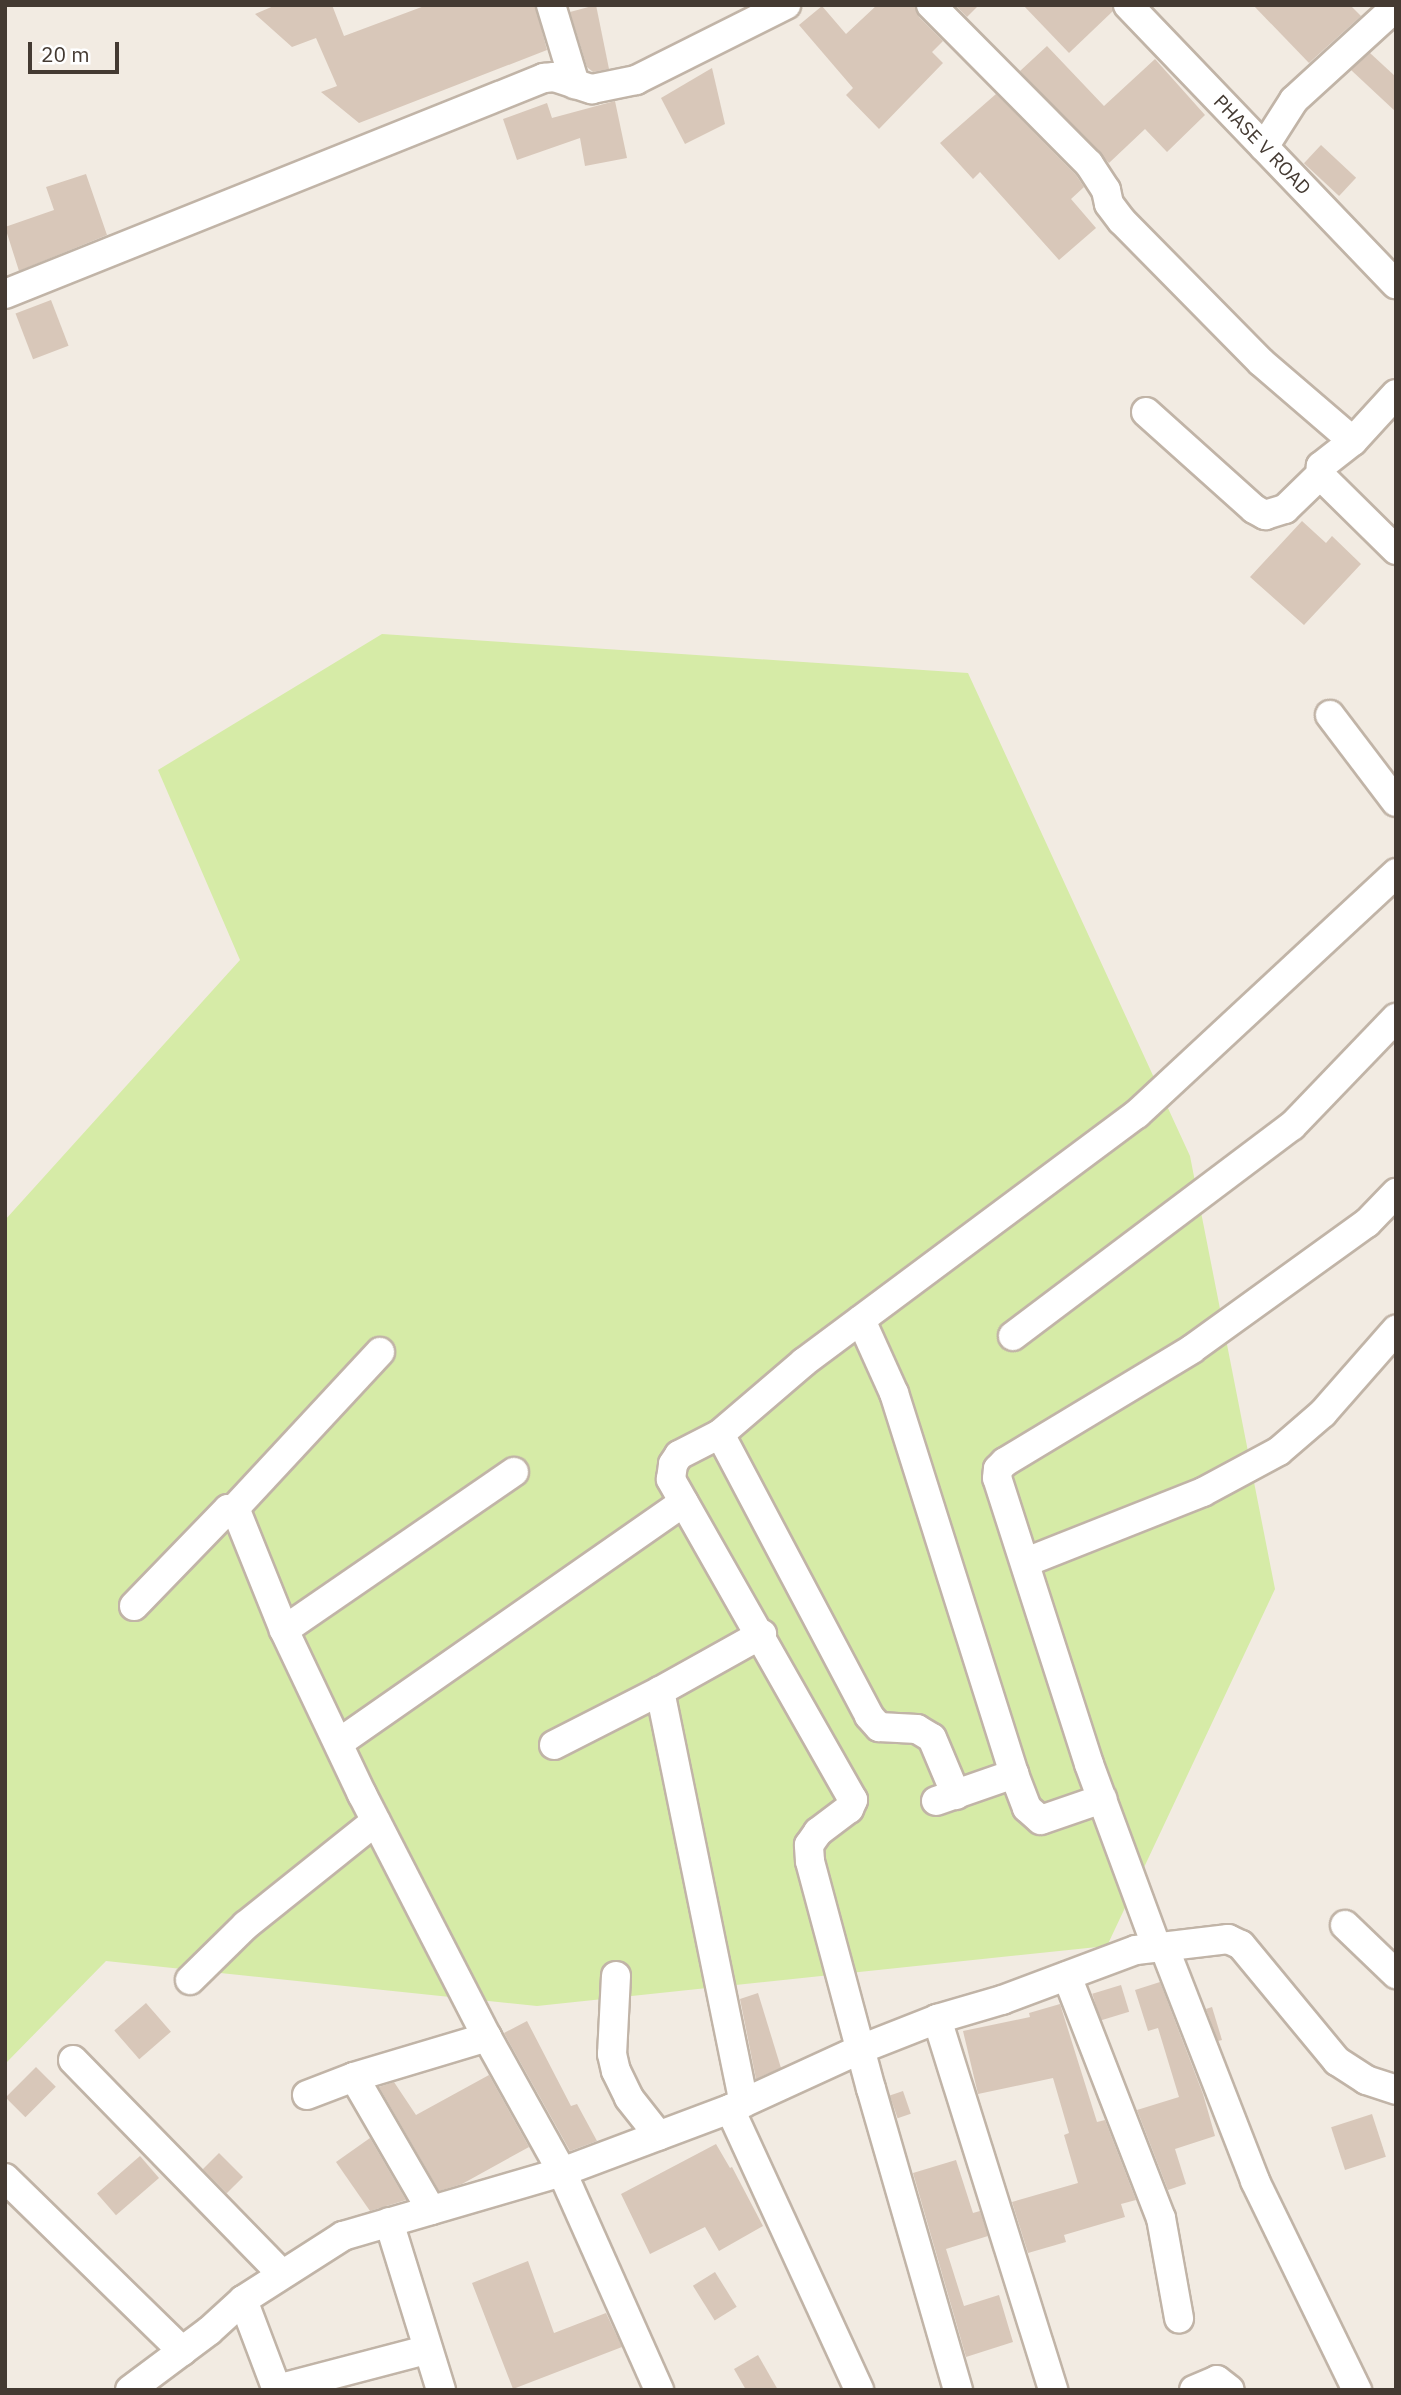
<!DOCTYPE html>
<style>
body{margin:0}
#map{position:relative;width:1401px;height:2395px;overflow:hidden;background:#f2ebe2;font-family:"IBM Plex Sans",sans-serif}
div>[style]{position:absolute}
.green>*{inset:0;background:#d6eba7}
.building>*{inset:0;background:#d8c7b9;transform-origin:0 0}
.roads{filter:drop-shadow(2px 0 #c1b4a7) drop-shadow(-2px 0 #c1b4a7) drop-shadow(0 2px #c1b4a7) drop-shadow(0 -2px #c1b4a7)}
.minor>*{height:28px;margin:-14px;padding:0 14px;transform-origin:14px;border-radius:14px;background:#fff}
span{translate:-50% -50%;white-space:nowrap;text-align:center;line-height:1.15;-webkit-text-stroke:6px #fff;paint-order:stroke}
.street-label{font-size:19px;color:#443a32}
.frame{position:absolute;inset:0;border:7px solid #443a32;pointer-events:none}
.scale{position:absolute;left:28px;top:42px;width:91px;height:32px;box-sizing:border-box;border:4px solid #443a32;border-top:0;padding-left:9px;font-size:21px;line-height:24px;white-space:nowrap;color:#443a32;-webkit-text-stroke:5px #fff;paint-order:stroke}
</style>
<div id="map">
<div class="green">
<i style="clip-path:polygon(382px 634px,968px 673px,1190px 1156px,1275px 1589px,1107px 1946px,537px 2006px,106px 1961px,5px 2064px,5px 1220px,240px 960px,158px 770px)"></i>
</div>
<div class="building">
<i style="clip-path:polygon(276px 5px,332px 5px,344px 36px,427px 5px,535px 5px,547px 50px,359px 123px,321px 92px,337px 86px,316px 38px,292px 47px,255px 14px)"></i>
<i style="clip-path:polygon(596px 5px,609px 69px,593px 72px,587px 67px,570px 12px)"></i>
<i style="clip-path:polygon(877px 5px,915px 5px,919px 17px,943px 41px,932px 52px,943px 63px,879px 129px,846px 95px,853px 88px,799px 25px,822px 6px,846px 34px)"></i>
<i style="clip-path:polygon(955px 5px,979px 5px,967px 17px)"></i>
<i style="clip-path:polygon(1023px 5px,1112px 5px,1113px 11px,1069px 53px)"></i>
<i style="clip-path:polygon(1253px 5px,1350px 5px,1361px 16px,1309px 63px)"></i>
<i style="clip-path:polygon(1047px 46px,1104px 106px,1155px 59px,1205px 115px,1167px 152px,1145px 129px,1109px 163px,1020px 71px)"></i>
<i style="clip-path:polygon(1370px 53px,1396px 77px,1396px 112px,1351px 70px)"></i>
<i style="clip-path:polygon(712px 68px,725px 124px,685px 144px,661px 98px)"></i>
<i style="clip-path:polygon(996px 94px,1076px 175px,1084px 187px,1071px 199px,1096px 228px,1059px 260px,980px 172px,973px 179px,940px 143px)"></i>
<i style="clip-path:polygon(615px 101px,627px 158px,585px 166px,580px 138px,517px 160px,503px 119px,547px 103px,552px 118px)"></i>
<i style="left:1321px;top:145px;width:48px;height:25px;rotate:43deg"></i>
<i style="clip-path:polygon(86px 174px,107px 235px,19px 271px,5px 227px,54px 210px,46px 187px)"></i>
<i style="left:51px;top:300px;width:49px;height:38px;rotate:69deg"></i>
<i style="clip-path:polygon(1302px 521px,1326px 543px,1332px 536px,1361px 564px,1304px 625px,1250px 577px)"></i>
<i style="clip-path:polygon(1160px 1982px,1203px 2094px,1215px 2136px,1175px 2149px,1186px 2184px,1168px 2190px,1137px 2110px,1179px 2097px,1158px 2028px,1148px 2031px,1135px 1990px)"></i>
<i style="left:1121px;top:1985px;width:28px;height:30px;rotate:73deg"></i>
<i style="clip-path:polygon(758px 1993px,781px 2068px,756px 2079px,740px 1999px)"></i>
<i style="left:146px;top:2003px;width:38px;height:42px;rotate:49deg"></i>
<i style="clip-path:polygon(1060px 2004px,1097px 2122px,1105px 2120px,1136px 2200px,1121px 2204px,1125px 2217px,1064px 2235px,1066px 2242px,1028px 2253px,1012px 2202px,1078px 2183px,1064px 2135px,1069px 2133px,1053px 2078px,978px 2094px,963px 2031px,1030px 2017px,1029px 2013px)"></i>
<i style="clip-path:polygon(1212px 2007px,1222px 2040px,1218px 2041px,1206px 2009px)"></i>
<i style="clip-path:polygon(527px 2021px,571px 2106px,577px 2104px,597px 2141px,570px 2151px,504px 2033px)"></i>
<i style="left:36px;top:2067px;width:28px;height:43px;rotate:45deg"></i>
<i style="clip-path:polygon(489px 2075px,529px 2147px,462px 2184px,439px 2191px,379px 2087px,394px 2082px,416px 2115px)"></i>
<i style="left:903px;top:2091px;width:24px;height:14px;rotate:71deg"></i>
<i style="left:1372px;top:2114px;width:45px;height:43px;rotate:72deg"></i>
<i style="clip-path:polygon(370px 2138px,406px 2200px,370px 2211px,336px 2162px)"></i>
<i style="clip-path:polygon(716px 2144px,730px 2168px,732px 2167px,763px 2226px,719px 2251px,705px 2227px,650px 2254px,621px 2194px)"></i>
<i style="left:219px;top:2153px;width:34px;height:23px;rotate:45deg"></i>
<i style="left:140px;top:2156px;width:29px;height:57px;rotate:49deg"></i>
<i style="clip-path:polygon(956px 2160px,973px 2213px,980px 2211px,988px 2236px,946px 2249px,964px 2306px,999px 2295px,1013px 2342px,966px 2357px,913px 2173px)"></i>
<i style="clip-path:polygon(528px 2261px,554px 2333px,606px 2313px,622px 2347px,513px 2389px,472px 2283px)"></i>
<i style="left:715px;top:2272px;width:41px;height:26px;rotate:58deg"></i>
<i style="clip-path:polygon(758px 2355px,778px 2390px,746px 2390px,734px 2369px)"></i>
</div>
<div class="roads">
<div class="minor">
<i style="left:551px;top:5px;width:83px;rotate:73.1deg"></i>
<i style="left:931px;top:5px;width:224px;rotate:45.2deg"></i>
<i style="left:1089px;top:164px;width:31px;rotate:57deg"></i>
<i style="left:1106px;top:190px;width:14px;rotate:78deg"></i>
<i style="left:1109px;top:204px;width:21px;rotate:53deg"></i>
<i style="left:1122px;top:221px;width:198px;rotate:45.4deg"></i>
<i style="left:1261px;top:362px;width:121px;rotate:40.7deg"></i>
<i style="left:1128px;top:5px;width:387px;rotate:46.2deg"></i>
<i style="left:1264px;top:147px;width:56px;rotate:-57.4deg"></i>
<i style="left:1294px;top:100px;width:138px;rotate:-42.4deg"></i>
<i style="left:5px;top:294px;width:581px;rotate:-21.84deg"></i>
<i style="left:544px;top:78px;width:10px;rotate:-6deg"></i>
<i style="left:554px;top:77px;width:40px;rotate:18deg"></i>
<i style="left:592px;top:89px;width:45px;rotate:-11.6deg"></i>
<i style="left:636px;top:80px;width:168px;rotate:-26.6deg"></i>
<i style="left:1396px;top:394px;width:64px;rotate:132.5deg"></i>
<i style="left:1353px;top:441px;width:41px;rotate:142deg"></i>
<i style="left:1321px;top:466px;width:9px;rotate:96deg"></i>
<i style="left:1320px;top:475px;width:107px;rotate:44.6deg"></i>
<i style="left:1146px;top:412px;width:145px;rotate:41.9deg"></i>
<i style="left:1254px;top:509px;width:13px;rotate:29deg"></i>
<i style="left:1265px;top:515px;width:21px;rotate:-17deg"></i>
<i style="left:1285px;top:509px;width:49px;rotate:-44.2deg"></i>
<i style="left:1330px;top:715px;width:109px;rotate:52.8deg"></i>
<i style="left:861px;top:1320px;width:80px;rotate:65.7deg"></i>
<i style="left:894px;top:1393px;width:399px;rotate:72.5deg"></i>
<i style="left:1014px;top:1774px;width:36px;rotate:69deg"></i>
<i style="left:1027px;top:1808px;width:18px;rotate:41deg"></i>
<i style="left:1041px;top:1820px;width:65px;rotate:-19deg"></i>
<i style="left:1013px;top:1336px;width:349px;rotate:-37deg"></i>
<i style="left:1292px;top:1126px;width:150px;rotate:-46.1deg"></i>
<i style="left:720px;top:1434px;width:319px;rotate:62.1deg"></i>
<i style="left:869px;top:1716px;width:15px;rotate:48deg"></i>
<i style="left:879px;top:1727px;width:38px;rotate:3deg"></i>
<i style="left:917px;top:1729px;width:17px;rotate:31deg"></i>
<i style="left:932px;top:1738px;width:62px;rotate:67.2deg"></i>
<i style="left:235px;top:1508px;width:213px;rotate:-47.1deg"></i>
<i style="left:1026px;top:1562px;width:190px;rotate:-21.6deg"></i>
<i style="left:1203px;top:1492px;width:86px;rotate:-28.3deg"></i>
<i style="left:1279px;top:1451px;width:58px;rotate:-40.8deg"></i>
<i style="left:1323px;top:1413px;width:111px;rotate:-48.7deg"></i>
<i style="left:134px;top:1606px;width:135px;rotate:-45.9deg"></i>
<i style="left:228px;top:1509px;width:7px;rotate:-8deg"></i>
<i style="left:235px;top:1508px;width:131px;rotate:68.1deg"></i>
<i style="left:284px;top:1630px;width:182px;rotate:64.6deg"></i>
<i style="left:362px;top:1794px;width:273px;rotate:62.8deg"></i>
<i style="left:487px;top:2037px;width:154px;rotate:60.9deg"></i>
<i style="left:562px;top:2172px;width:239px;rotate:66deg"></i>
<i style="left:284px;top:1630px;width:279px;rotate:-34.5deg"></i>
<i style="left:660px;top:1691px;width:420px;rotate:78.5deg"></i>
<i style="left:340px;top:1742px;width:419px;rotate:-34.9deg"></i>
<i style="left:554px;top:1745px;width:119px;rotate:-27deg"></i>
<i style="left:660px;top:1691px;width:117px;rotate:-29.2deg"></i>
<i style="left:936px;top:1801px;width:83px;rotate:-19.1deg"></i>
<i style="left:1345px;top:1925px;width:71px;rotate:43.9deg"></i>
<i style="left:1164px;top:1947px;width:251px;rotate:68.7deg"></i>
<i style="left:1255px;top:2181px;width:233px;rotate:64deg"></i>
<i style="left:1157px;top:1948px;width:196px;rotate:-110.3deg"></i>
<i style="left:1089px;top:1764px;width:300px;rotate:-107.8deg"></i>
<i style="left:997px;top:1478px;width:9px;rotate:-84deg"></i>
<i style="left:998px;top:1469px;width:10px;rotate:-45deg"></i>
<i style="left:1005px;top:1462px;width:218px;rotate:-31.1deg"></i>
<i style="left:1192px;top:1349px;width:216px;rotate:-35.8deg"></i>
<i style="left:1367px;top:1223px;width:42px;rotate:-46deg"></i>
<i style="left:616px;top:1976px;width:78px;rotate:92.9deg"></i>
<i style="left:612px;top:2054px;width:17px;rotate:77deg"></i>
<i style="left:616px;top:2071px;width:30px;rotate:64deg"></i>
<i style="left:629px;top:2098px;width:48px;rotate:51.7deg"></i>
<i style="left:1067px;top:1976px;width:260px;rotate:68.8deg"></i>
<i style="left:1161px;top:2218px;width:102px;rotate:79.8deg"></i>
<i style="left:190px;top:1980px;width:78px;rotate:-44.5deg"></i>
<i style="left:246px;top:1925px;width:166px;rotate:-38.7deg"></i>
<i style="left:937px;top:2019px;width:389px;rotate:72.6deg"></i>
<i style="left:73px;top:2060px;width:298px;rotate:45.7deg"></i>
<i style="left:354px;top:2077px;width:154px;rotate:59.9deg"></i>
<i style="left:307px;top:2095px;width:50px;rotate:-21deg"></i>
<i style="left:354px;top:2077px;width:139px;rotate:-16.7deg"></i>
<i style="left:730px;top:2109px;width:309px;rotate:65.3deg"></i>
<i style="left:5px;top:2178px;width:248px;rotate:44.3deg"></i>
<i style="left:389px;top:2222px;width:176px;rotate:72.8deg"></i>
<i style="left:243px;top:2300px;width:96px;rotate:69.3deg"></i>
<i style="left:277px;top:2389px;width:154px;rotate:-14.7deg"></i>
<i style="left:130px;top:2390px;width:99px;rotate:-36.8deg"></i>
<i style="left:209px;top:2331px;width:46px;rotate:-42.4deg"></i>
<i style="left:243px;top:2300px;width:119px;rotate:-32.6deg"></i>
<i style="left:343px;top:2236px;width:228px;rotate:-16.3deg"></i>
<i style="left:562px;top:2172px;width:179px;rotate:-20.6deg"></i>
<i style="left:730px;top:2109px;width:144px;rotate:-24.6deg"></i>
<i style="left:861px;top:2049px;width:82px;rotate:-21.5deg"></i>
<i style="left:937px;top:2019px;width:68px;rotate:-16.3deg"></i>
<i style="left:1002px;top:2000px;width:143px;rotate:-20.5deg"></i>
<i style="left:1136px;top:1950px;width:93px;rotate:-6.8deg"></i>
<i style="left:1228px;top:1939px;width:14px;rotate:25deg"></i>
<i style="left:1241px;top:1945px;width:151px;rotate:50.4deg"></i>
<i style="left:1337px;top:2061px;width:35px;rotate:33deg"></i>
<i style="left:1366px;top:2080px;width:32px;rotate:18deg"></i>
<i style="left:958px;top:2390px;width:313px;rotate:-106.1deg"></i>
<i style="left:871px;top:2089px;width:236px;rotate:-105deg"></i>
<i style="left:810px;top:1861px;width:16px;rotate:-94deg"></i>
<i style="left:809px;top:1845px;width:16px;rotate:-55deg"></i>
<i style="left:818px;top:1832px;width:39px;rotate:-37deg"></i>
<i style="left:849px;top:1809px;width:10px;rotate:-66deg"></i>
<i style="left:853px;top:1800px;width:369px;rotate:-119.6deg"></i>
<i style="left:671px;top:1479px;width:15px;rotate:-82deg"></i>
<i style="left:673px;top:1464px;width:11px;rotate:-56deg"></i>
<i style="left:679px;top:1455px;width:46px;rotate:-27.1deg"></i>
<i style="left:720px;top:1434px;width:111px;rotate:-40.6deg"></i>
<i style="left:804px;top:1362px;width:415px;rotate:-36.7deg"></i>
<i style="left:1137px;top:1114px;width:354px;rotate:-42.9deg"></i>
<i style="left:1194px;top:2390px;width:25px;rotate:-23deg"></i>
<i style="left:1217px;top:2380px;width:16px;rotate:38deg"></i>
</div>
</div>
<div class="street-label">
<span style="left:1262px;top:145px;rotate:46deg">PHASE V ROAD</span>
</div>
<div class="frame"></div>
<div class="scale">20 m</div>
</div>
